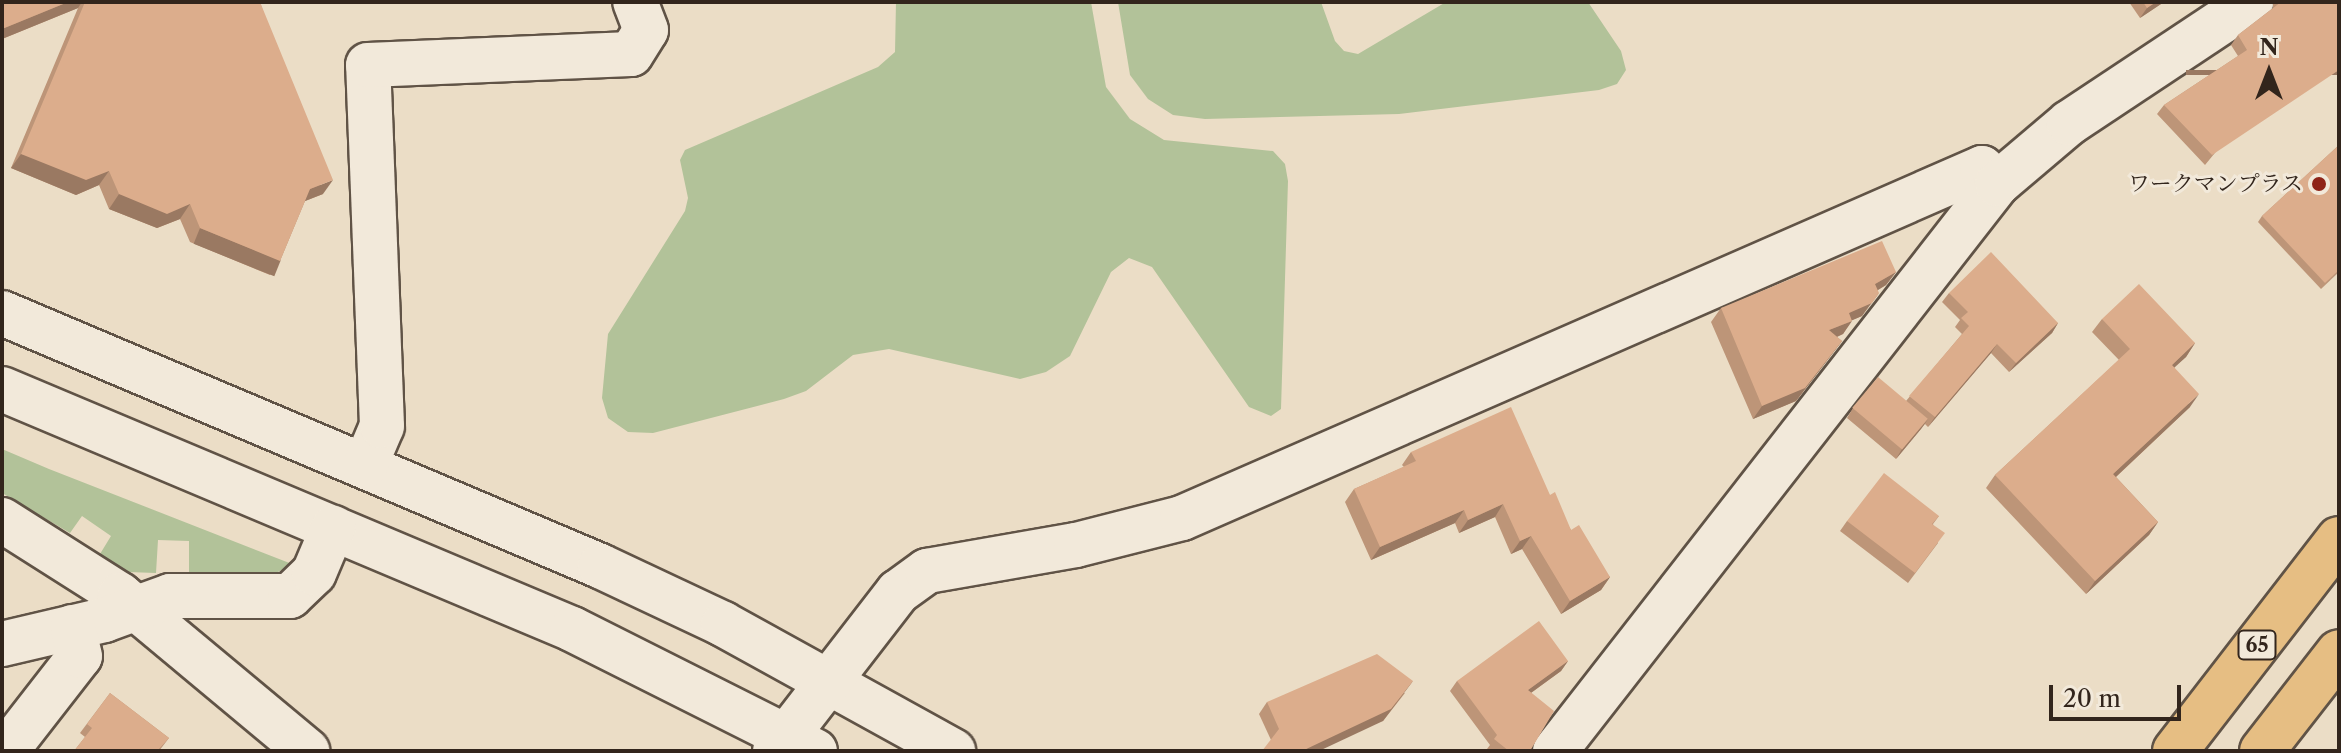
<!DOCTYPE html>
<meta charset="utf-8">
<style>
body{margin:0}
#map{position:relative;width:2341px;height:753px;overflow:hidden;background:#ebddc6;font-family:"Libre Caslon Text","Noto Serif JP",serif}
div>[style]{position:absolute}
.green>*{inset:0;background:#b2c299}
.roads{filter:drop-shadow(2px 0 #605346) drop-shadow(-2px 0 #605346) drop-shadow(0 2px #605346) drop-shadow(0 -2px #605346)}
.minor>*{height:44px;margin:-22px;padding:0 22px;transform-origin:22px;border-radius:22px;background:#f2e9da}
.major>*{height:44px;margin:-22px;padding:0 22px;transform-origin:22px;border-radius:22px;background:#e6be83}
.wall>*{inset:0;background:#bd9578}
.shaded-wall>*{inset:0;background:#9a7962;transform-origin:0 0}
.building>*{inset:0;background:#dcad8c;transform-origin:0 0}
.dots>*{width:22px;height:22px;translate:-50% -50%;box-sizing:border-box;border:4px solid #f2e9da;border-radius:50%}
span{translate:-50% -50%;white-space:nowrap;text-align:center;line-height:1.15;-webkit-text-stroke:6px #f2e9da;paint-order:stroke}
.shield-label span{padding:2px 6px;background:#f2e9da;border:2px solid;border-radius:6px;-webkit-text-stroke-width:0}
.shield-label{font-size:20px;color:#32251c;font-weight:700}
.poi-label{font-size:22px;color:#32251c}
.right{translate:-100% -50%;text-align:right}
.frame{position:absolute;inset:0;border:4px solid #32251c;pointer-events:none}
.north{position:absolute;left:2229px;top:32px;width:80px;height:80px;-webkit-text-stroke:6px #f2e9da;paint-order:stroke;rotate:0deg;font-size:22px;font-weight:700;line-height:32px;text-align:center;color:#32251c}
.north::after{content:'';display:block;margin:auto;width:28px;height:36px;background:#32251c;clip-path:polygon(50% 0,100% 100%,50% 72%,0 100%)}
.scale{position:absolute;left:2049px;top:685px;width:132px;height:36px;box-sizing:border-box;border:4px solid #32251c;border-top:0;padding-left:10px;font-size:24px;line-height:28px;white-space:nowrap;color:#32251c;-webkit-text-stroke:6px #f2e9da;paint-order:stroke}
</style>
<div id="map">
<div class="green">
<i style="clip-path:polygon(896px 2px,1091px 2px,1106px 87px,1130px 119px,1164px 140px,1273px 151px,1285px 164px,1288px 181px,1281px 409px,1271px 416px,1249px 407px,1152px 267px,1129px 258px,1111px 272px,1070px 356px,1046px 372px,1020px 379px,889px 349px,853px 355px,806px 391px,784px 399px,653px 433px,628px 432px,608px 418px,602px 398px,608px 334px,685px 211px,688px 198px,680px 160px,685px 150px,878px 67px,895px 52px)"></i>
<i style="clip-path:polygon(1118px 2px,1321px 2px,1335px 41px,1344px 51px,1358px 54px,1446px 2px,1588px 2px,1621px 51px,1626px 70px,1617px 84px,1599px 90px,1399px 114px,1205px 119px,1173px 115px,1148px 99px,1130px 75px)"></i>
<i style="clip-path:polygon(2px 449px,49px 469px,292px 564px,271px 576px,189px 573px,189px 541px,158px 540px,156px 573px,128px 572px,100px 554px,111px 536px,82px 516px,70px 533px,2px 493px)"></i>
</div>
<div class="roads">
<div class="minor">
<i style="left:2px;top:313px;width:649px;rotate:22.93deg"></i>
<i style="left:600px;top:566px;width:136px;rotate:25.2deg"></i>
<i style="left:723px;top:624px;width:263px;rotate:28.9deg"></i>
<i style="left:2px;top:389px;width:618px;rotate:22.83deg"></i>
<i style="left:572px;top:629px;width:272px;rotate:26.7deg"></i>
<i style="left:365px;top:466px;width:43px;rotate:-67deg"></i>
<i style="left:382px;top:426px;width:361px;rotate:-92.2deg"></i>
<i style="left:368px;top:65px;width:263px;rotate:-2.4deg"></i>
<i style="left:631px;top:54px;width:28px;rotate:-58deg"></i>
<i style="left:646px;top:30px;width:30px;rotate:-111deg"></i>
<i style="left:2px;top:520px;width:140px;rotate:32.4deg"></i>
<i style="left:120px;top:595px;width:244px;rotate:39.8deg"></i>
<i style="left:2px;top:644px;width:105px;rotate:-13.2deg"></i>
<i style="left:104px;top:620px;width:70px;rotate:-20deg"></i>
<i style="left:170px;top:596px;width:120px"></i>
<i style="left:290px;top:596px;width:33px;rotate:-44deg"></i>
<i style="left:314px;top:573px;width:49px;rotate:-67.1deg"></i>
<i style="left:6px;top:751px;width:120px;rotate:-52.1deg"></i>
<i style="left:80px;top:656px;width:30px;rotate:-104deg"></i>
<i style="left:775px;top:751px;width:201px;rotate:-52.3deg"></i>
<i style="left:898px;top:592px;width:36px;rotate:-36deg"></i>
<i style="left:927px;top:571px;width:151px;rotate:-9.9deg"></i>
<i style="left:1076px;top:545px;width:109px;rotate:-14.3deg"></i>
<i style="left:1182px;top:518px;width:873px;rotate:-23.63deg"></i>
<i style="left:1982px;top:168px;width:22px;rotate:47deg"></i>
<i style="left:1555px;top:751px;width:719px;rotate:-52.06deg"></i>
<i style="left:1997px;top:184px;width:94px;rotate:-40.3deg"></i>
<i style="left:2069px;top:123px;width:219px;rotate:-33.6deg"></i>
</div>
<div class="major">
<i style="left:2175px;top:751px;width:268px;rotate:-52.3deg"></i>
<i style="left:2262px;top:751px;width:125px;rotate:-52.1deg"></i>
</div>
</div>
<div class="wall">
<i style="clip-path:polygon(2px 2px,260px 2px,323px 194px,305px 201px,280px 261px,270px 275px,190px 242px,180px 219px,157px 228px,109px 209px,99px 185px,76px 195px,11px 168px,78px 8px,2px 39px)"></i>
<i style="clip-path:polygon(2129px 2px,2164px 2px,2140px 18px)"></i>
<i style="clip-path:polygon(2273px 2px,2339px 2px,2205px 165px,2157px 114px,2164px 105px,2238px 56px,2231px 45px,2238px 35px,2273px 8px)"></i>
<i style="clip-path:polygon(2339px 145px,2339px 272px,2321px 289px,2258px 222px,2262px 216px)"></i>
<i style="clip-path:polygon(1896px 272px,1886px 285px,1878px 290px,1862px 316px,1852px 320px,1843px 334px,1837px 337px,1842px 341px,1796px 401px,1753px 419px,1711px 322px,1721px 308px)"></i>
<i style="clip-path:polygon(1949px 293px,2058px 323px,2052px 333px,2009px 372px,1991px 353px,1928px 427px,1925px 424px,1896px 459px,1847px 418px,1853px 408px,1906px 401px,1962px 334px,1955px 327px,1960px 320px,1942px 302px)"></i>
<i style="clip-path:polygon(2102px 319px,2195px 343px,2186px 357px,2174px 367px,2190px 407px,2116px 477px,2158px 522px,2149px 535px,2086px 594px,1986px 488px,1995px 475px,2119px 360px,2092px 332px)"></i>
<i style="clip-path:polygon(1411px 452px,1550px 495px,1571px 530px,1610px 577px,1601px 590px,1561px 614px,1522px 549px,1511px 554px,1495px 517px,1459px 533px,1455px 523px,1371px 560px,1345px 502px,1354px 489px,1404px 467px,1402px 465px)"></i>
<i style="clip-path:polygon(1939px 516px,1933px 524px,1938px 543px,1908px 583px,1840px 531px,1847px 521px)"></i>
<i style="clip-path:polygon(1568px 661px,1561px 671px,1531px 693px,1530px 751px,1489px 751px,1487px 749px,1490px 745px,1450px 691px,1457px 681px)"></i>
<i style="clip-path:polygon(110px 693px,169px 738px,159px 751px,74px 751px,85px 737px,80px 733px)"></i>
<i style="clip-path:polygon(1405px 693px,1383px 721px,1271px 740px,1259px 714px,1267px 702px)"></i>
</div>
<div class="shaded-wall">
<i style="clip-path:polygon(68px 2px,82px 2px,78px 8px,2px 39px,2px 29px)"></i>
<i style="clip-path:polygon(2156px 2px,2164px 2px,2140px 18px,2147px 8px)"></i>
<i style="left:2339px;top:70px;width:5px;height:153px;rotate:90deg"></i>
<i style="clip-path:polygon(21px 154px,109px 171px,99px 185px,76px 195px,11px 168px)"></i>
<i style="clip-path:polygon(333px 180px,323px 194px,300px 203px,310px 189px)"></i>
<i style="clip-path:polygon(119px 194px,190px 204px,180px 219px,157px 228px,109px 209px)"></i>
<i style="left:200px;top:228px;width:87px;height:17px;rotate:22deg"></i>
<i style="clip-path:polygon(1896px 272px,1886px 285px,1866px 297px,1875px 284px)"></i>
<i style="clip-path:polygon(1879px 293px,1862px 316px,1839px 326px,1849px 313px)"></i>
<i style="clip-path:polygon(1852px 321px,1843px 334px,1820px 344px,1829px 330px)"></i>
<i style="clip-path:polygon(2058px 323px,2052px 333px,2009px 372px,2016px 363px)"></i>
<i style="clip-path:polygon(1842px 341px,1796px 401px,1753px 419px,1762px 406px)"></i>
<i style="clip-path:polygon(2195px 343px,2186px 357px,2163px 378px,2172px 365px)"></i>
<i style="clip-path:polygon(1997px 344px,1991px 353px,1928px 427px,1935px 417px)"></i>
<i style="clip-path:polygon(2199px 394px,2190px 407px,2104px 488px,2113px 474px)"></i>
<i style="clip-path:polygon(1928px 419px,1921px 429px,1896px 459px,1902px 449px)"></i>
<i style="clip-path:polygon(1503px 504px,1495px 517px,1459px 533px,1468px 520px)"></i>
<i style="clip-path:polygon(1464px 510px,1455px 523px,1371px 560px,1380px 547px)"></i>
<i style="clip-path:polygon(2158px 522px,2149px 535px,2086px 594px,2095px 581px)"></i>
<i style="clip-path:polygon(1531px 536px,1522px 549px,1511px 554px,1520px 541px)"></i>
<i style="clip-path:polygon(1610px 577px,1601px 590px,1561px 614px,1570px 601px)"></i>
<i style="clip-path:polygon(1568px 661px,1561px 671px,1521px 700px,1528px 690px)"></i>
<i style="clip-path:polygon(1413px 681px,1383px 721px,1319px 751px,1302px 751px)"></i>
</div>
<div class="building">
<i style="clip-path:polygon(2px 2px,68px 2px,2px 29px)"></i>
<i style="clip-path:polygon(85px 2px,260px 2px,333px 180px,310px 189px,280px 261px,200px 228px,190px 204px,167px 214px,119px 194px,109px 171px,86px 180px,21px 154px)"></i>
<i style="clip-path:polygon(2143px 2px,2156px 2px,2147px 8px)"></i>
<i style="clip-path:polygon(2281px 2px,2339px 2px,2339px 70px,2212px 155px,2164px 105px,2247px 50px,2238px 35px)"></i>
<i style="clip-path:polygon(2339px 145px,2339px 270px,2325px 283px,2262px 216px)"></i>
<i style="clip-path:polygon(1882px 241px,1896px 272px,1875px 284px,1879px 293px,1872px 303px,1849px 313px,1852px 321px,1829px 330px,1842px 341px,1805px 388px,1762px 406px,1721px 308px)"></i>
<i style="clip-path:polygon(1991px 252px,2058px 323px,2016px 363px,1997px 344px,1935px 417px,1909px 396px,1969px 326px,1961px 318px,1968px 312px,1949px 293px)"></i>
<i style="clip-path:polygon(2139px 284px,2195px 343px,2172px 365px,2199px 394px,2113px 474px,2158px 522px,2095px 581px,1995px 475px,2130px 349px,2102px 319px)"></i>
<i style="left:1878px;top:377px;width:65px;height:40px;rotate:40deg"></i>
<i style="clip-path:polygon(1511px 407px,1550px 495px,1555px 492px,1571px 530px,1579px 525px,1610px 577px,1570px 601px,1531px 536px,1520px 541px,1503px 504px,1468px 520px,1464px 510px,1380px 547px,1354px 489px,1416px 461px,1411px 452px)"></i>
<i style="clip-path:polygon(1884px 473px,1939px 516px,1932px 524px,1945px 533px,1915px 573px,1847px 521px)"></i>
<i style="clip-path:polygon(1539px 621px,1568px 661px,1528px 690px,1554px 711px,1530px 751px,1509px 751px,1494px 739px,1497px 735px,1457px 681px)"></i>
<i style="clip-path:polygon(1377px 654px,1413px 681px,1391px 709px,1302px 751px,1262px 751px,1279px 729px,1267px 702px)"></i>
<i style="clip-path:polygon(110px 693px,169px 738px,157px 751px,74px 751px,92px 728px,87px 724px)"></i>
</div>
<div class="dots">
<i style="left:2319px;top:184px;background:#8f2418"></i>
</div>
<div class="shield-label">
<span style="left:2257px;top:645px">65</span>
</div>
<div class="poi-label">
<span class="right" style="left:2303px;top:184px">ワークマンプラス</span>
</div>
<div class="frame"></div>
<div class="north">N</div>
<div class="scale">20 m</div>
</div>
